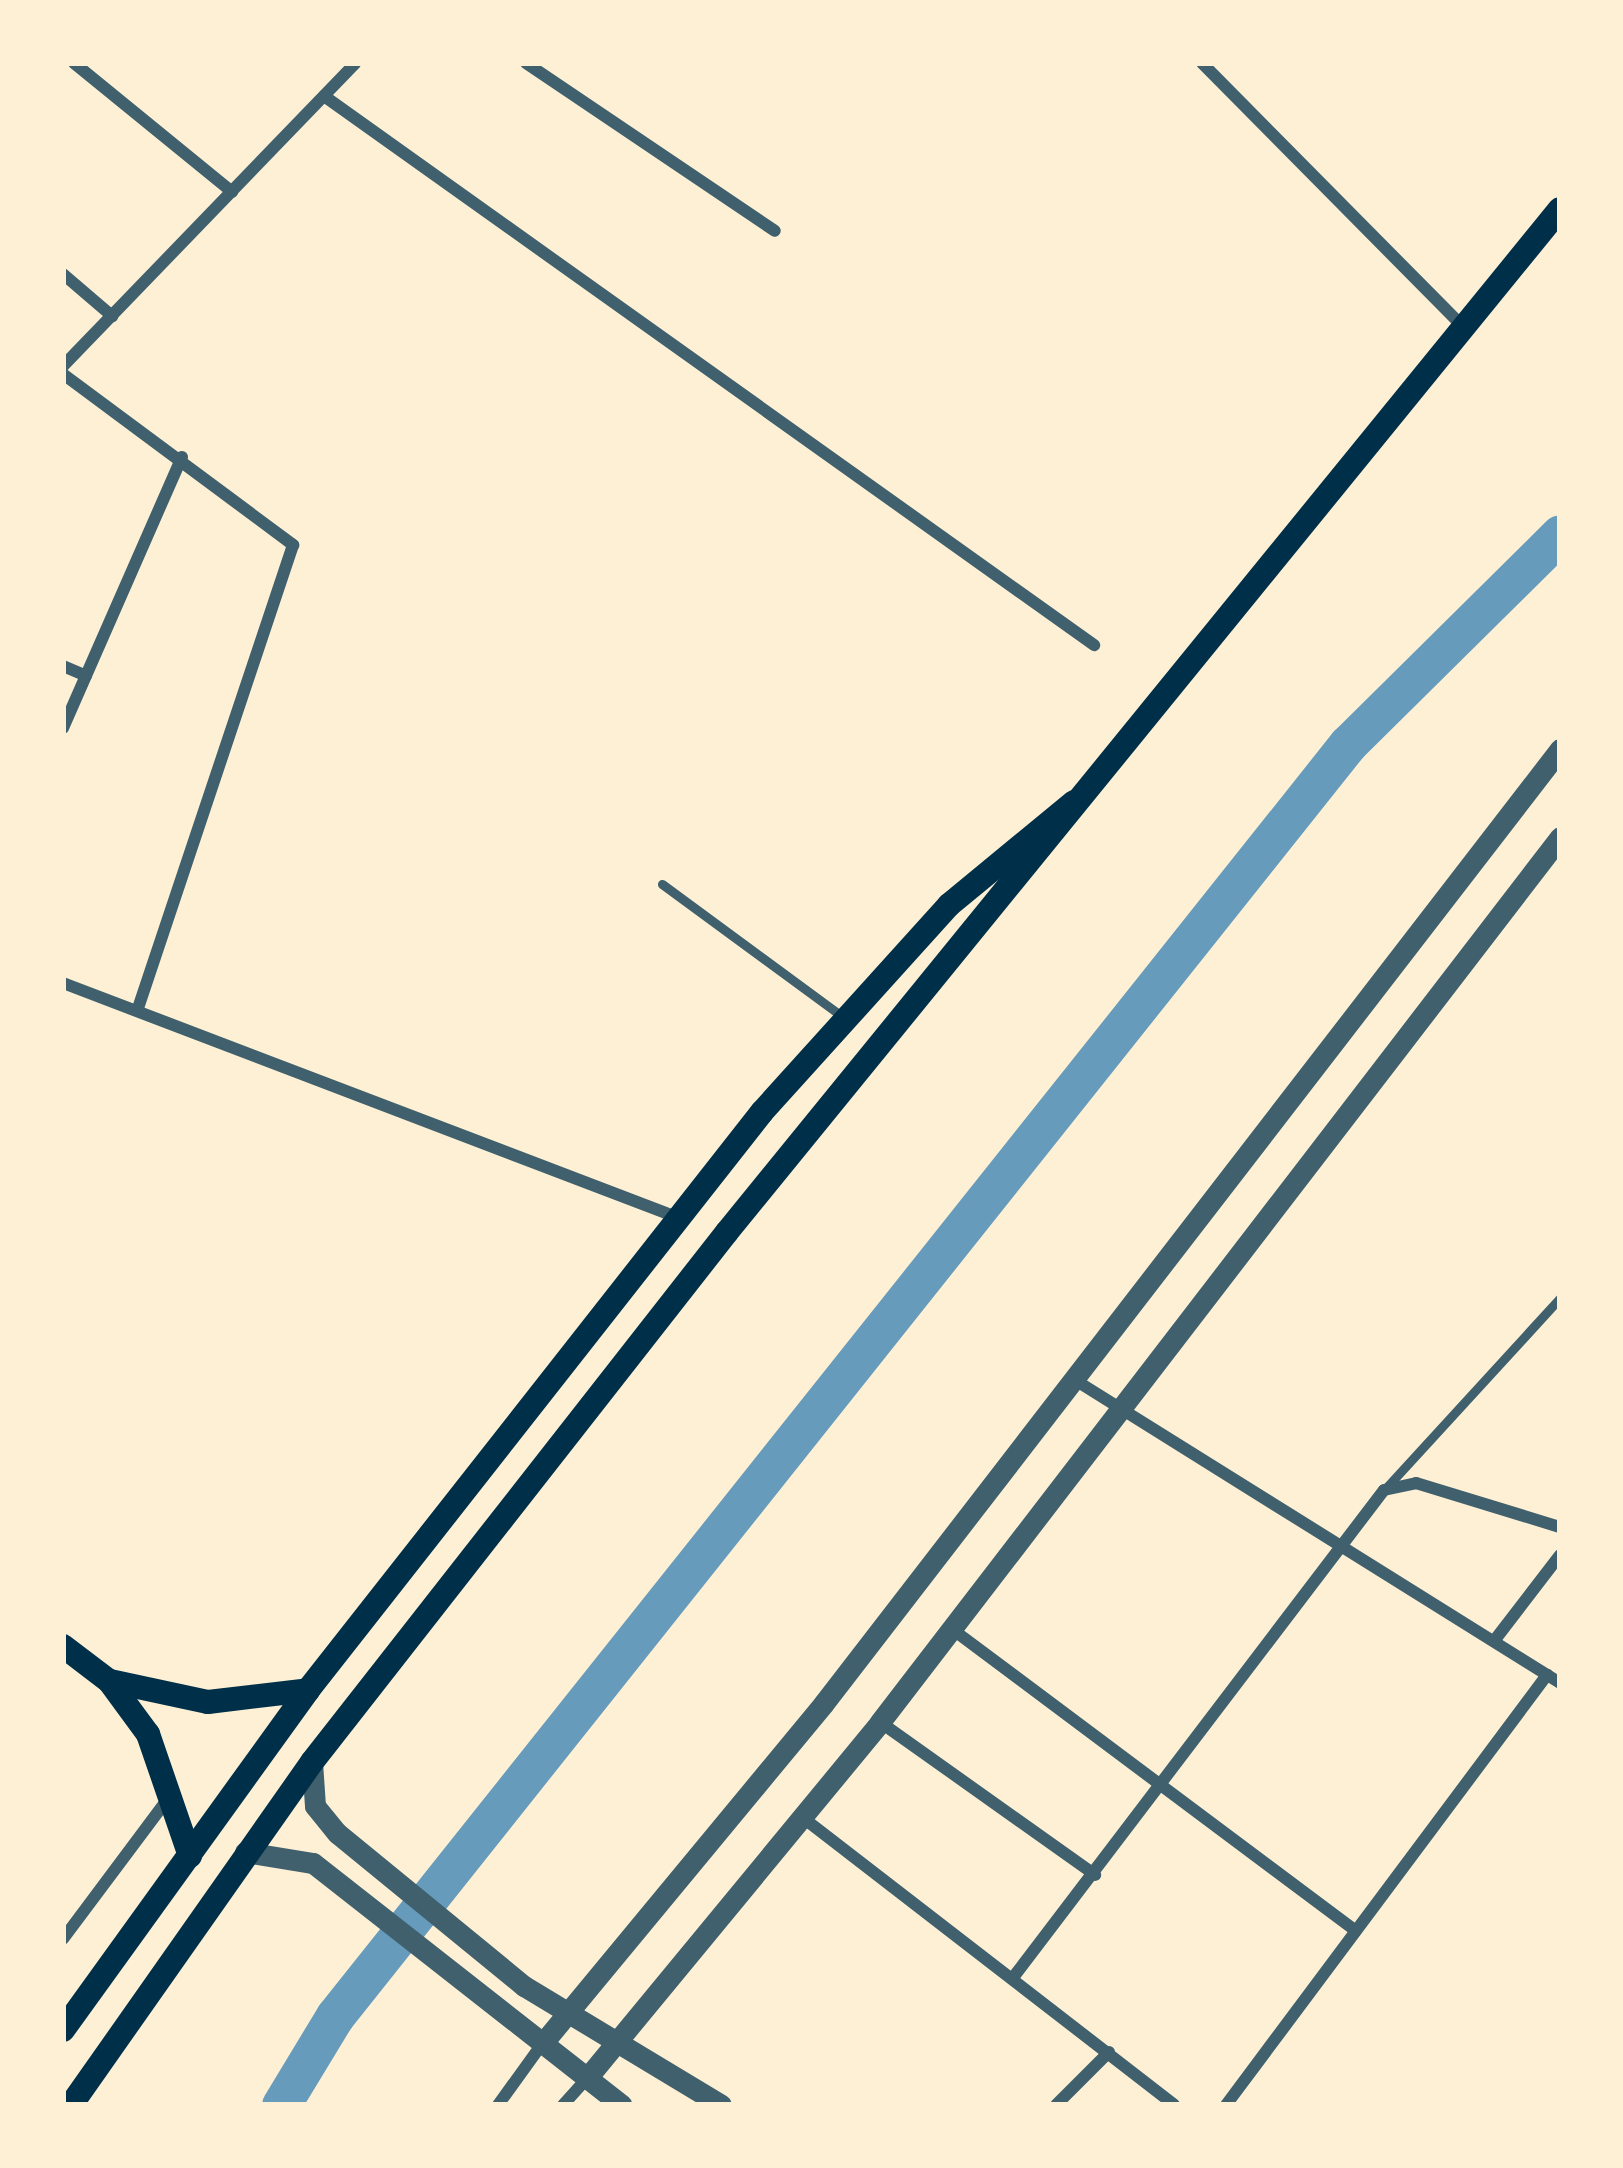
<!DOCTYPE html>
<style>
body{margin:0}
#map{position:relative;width:1623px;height:2168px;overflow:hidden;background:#fdf0d5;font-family:"Archivo Narrow",sans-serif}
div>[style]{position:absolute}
.canal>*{height:39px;margin:-19.5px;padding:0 19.5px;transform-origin:19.5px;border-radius:19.5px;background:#669bbc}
.service>*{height:9px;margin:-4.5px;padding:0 4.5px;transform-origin:4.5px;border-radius:4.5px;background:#3f606c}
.minor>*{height:12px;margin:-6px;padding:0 6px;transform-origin:6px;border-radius:6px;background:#3f606c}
.tertiary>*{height:21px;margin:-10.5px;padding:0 10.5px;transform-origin:10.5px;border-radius:10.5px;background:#3f606c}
.secondary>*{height:24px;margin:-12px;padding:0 12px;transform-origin:12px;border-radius:12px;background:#003049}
span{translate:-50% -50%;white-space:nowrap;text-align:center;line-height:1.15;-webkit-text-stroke:9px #fdf0d5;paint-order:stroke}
.frame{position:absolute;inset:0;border:66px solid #fdf0d5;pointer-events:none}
</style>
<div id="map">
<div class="canal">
<i style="left:281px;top:2105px;width:104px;rotate:-58.8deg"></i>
<i style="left:335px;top:2016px;width:1626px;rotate:-51.47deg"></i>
<i style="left:1348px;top:744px;width:298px;rotate:-44.7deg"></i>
</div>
<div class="service">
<i style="left:662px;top:884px;width:223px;rotate:36.3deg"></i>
<i style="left:1384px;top:1490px;width:260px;rotate:-47.5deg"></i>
</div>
<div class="minor">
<i style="left:74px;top:63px;width:204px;rotate:39.2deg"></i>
<i style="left:526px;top:63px;width:300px;rotate:34deg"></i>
<i style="left:1202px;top:63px;width:368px;rotate:45.3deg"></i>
<i style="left:324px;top:96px;width:946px;rotate:35.49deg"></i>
<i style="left:63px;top:274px;width:65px;rotate:40.6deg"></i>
<i style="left:63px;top:366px;width:421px;rotate:-46deg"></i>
<i style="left:63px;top:374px;width:287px;rotate:36.6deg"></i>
<i style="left:293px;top:545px;width:491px;rotate:108.5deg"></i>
<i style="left:63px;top:666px;width:25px;rotate:23deg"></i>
<i style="left:63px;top:728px;width:296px;rotate:-66.3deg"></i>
<i style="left:63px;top:983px;width:659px;rotate:20.88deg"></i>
<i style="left:1075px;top:1380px;width:572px;rotate:31.99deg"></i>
<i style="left:952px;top:1629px;width:504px;rotate:36.78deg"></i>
<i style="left:1494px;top:1641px;width:108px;rotate:-52.5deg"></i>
<i style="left:880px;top:1722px;width:264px;rotate:35.4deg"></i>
<i style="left:802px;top:1817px;width:470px;rotate:37.7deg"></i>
<i style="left:63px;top:1939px;width:179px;rotate:-53.2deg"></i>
<i style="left:1015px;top:1975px;width:609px;rotate:-52.74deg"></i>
<i style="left:1384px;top:1490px;width:33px;rotate:-12deg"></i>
<i style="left:1416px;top:1483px;width:151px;rotate:17deg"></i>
<i style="left:498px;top:2105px;width:75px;rotate:-54.2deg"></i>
<i style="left:563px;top:2105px;width:36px;rotate:-48deg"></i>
<i style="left:1056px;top:2105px;width:75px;rotate:-45deg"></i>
<i style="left:1226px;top:2105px;width:537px;rotate:-53.26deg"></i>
</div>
<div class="tertiary">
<i style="left:312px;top:1762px;width:44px;rotate:86.1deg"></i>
<i style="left:315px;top:1806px;width:35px;rotate:51deg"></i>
<i style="left:337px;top:1833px;width:242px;rotate:39.3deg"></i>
<i style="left:524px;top:1986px;width:230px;rotate:31.1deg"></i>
<i style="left:245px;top:1852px;width:69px;rotate:9.2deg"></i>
<i style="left:313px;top:1863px;width:392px;rotate:38.1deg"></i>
<i style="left:542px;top:2044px;width:442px;rotate:-50.4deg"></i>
<i style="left:824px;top:1703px;width:1205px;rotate:-52.35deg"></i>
<i style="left:587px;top:2078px;width:461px;rotate:-50.5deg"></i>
<i style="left:880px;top:1722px;width:1116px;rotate:-52.46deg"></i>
</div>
<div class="secondary">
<i style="left:63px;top:1646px;width:58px;rotate:37.3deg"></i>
<i style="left:109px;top:1681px;width:66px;rotate:53.7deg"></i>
<i style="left:148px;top:1734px;width:129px;rotate:71deg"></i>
<i style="left:110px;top:1681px;width:100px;rotate:12.1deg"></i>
<i style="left:208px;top:1702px;width:101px;rotate:-6.8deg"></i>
<i style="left:63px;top:2030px;width:419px;rotate:-54.2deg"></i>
<i style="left:308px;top:1690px;width:735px;rotate:-51.85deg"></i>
<i style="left:762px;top:1112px;width:279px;rotate:-47.9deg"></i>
<i style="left:949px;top:905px;width:162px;rotate:-39.5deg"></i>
<i style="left:71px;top:2105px;width:419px;rotate:-54.9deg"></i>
<i style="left:312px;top:1762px;width:673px;rotate:-51.94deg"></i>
<i style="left:727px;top:1232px;width:1319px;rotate:-50.85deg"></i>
</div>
<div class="frame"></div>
</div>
